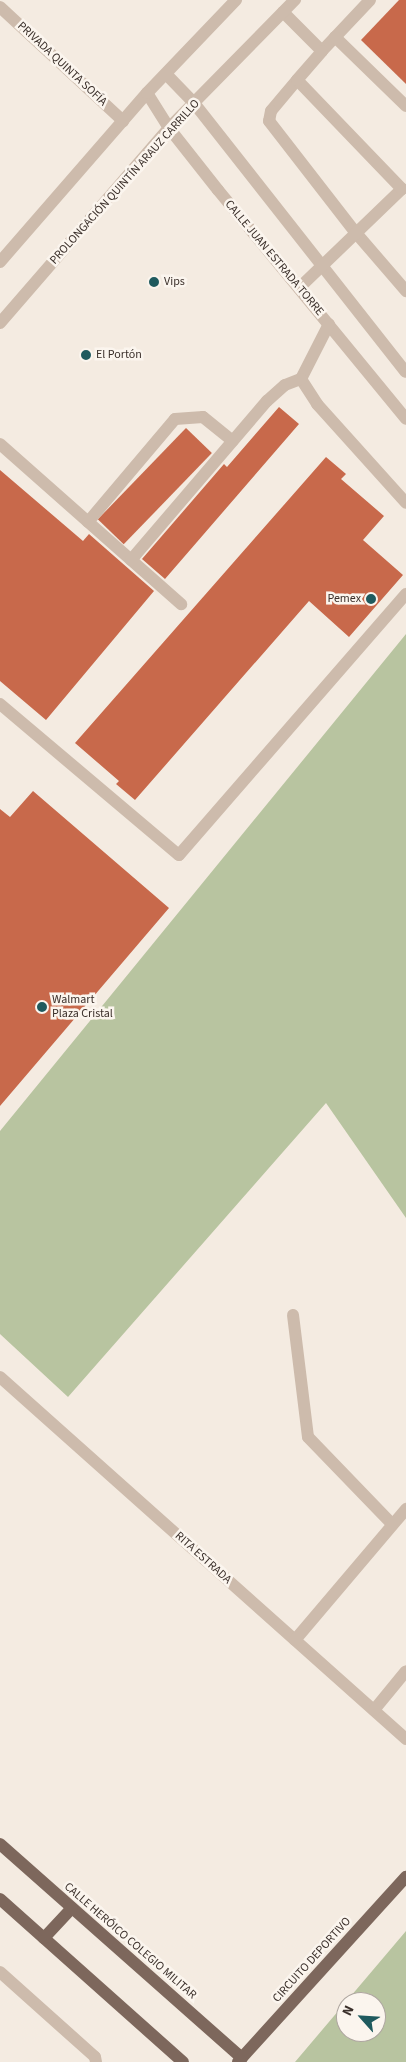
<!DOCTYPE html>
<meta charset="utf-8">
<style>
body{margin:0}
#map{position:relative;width:406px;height:2062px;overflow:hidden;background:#f4ebe1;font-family:"Source Sans 3",sans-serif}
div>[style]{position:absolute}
.green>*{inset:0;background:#b8c4a0}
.building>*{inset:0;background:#c8694b;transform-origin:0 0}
.minor>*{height:12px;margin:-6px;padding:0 6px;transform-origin:6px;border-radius:6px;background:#cdbbac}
.major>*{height:12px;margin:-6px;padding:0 6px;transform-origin:6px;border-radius:6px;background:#7d675c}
.dots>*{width:14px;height:14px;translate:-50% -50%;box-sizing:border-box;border:2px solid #fbf5ee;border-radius:50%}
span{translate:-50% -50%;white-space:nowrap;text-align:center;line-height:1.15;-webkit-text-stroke:5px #fbf5ee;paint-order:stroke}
.street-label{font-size:12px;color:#3b302b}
.poi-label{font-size:12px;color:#3b302b}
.left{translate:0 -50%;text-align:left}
.right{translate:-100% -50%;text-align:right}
.north{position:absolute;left:336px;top:1992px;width:50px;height:50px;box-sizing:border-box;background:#fbf5ee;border:1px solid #aea6a0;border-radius:50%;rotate:296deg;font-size:14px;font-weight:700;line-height:20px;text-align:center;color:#3b302b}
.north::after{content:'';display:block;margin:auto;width:18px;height:22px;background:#1f5a5e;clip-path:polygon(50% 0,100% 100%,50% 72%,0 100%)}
</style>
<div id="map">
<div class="green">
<i style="clip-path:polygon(406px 634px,406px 1218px,326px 1103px,68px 1397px,0 1334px,0 1131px)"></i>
<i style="clip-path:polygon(evenodd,406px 1931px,406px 2062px,295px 2062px,406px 1931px,346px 2002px,376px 2002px,376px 2032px,346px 2032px,346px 2002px)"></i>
</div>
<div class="building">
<i style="clip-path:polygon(399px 0,406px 0,406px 84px,361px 40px)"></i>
<i style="clip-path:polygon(279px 407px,299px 424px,165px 579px,142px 559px,224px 464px,227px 467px)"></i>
<i style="left:186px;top:428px;width:36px;height:127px;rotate:44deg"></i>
<i style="clip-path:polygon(326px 457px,346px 474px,341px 479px,384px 516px,363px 540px,403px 575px,349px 637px,309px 601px,135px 800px,116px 784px,119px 781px,75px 743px)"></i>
<i style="clip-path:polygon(0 470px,83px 541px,89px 534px,154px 591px,46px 720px,0 681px)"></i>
<i style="clip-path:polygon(33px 791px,169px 908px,0 1106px,0 809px,10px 817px)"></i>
</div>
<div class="minor">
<i style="left:0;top:7px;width:168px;rotate:42.8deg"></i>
<i style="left:283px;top:12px;width:55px;rotate:45deg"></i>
<i style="left:322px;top:51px;width:70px;rotate:-46.7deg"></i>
<i style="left:335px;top:37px;width:99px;rotate:44.2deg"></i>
<i style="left:166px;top:74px;width:40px;rotate:46deg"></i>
<i style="left:194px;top:103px;width:342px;rotate:51.8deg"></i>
<i style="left:297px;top:80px;width:40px;rotate:130deg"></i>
<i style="left:271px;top:111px;width:10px;rotate:101deg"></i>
<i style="left:269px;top:121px;width:142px;rotate:52.2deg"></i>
<i style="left:356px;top:233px;width:77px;rotate:49.2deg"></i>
<i style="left:147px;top:93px;width:41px;rotate:57.8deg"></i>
<i style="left:169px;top:128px;width:79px;rotate:51.7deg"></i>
<i style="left:218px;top:190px;width:296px;rotate:50.6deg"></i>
<i style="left:0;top:262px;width:224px;rotate:-49deg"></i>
<i style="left:147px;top:93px;width:129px;rotate:-46.3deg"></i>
<i style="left:299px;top:288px;width:143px;rotate:-43.9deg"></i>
<i style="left:402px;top:189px;width:151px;rotate:-133.9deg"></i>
<i style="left:297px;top:80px;width:38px;rotate:-49deg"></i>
<i style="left:0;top:323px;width:258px;rotate:-49.1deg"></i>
<i style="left:169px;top:128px;width:180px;rotate:-45.5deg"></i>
<i style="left:329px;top:324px;width:62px;rotate:117deg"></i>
<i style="left:301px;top:379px;width:30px;rotate:57deg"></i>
<i style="left:317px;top:404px;width:133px;rotate:48deg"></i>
<i style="left:0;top:444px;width:242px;rotate:41.5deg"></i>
<i style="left:88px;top:522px;width:135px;rotate:-49.8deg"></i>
<i style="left:175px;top:419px;width:28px;rotate:-4deg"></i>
<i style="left:203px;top:417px;width:38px;rotate:39deg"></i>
<i style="left:131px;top:560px;width:209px;rotate:-49.5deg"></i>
<i style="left:267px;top:401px;width:24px;rotate:-42deg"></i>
<i style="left:285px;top:385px;width:17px;rotate:-21deg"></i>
<i style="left:0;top:704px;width:234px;rotate:40.2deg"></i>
<i style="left:179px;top:855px;width:346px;rotate:-49deg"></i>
<i style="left:293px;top:1315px;width:123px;rotate:83deg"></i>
<i style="left:308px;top:1437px;width:120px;rotate:46deg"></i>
<i style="left:0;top:1377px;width:544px;rotate:41.72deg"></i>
<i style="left:295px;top:1640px;width:172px;rotate:-49.7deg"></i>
<i style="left:374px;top:1710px;width:50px;rotate:-50.6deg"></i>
<i style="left:0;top:1972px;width:127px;rotate:41.8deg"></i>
<i style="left:95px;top:2057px;width:5px;rotate:79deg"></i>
</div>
<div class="major">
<i style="left:0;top:1844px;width:323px;rotate:41.5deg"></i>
<i style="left:0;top:1899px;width:245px;rotate:41.7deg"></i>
<i style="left:44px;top:1938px;width:41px;rotate:-47deg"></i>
<i style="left:238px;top:2062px;width:250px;rotate:-47.8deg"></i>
</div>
<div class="dots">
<i style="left:154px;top:282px;background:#1f5a5e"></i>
<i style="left:86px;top:355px;background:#1f5a5e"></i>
<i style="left:371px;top:599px;background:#1f5a5e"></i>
<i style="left:42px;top:1007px;background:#1f5a5e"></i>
</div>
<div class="street-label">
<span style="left:62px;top:64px;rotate:43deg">PRIVADA QUINTA SOFÍA</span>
<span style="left:125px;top:182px;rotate:-48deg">PROLONGACIÓN QUINTÍN ARAUZ CARRILLO</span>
<span style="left:274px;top:258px;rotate:50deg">CALLE JUAN ESTRADA TORRE</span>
<span style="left:203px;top:1558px;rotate:42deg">RITA ESTRADA</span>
<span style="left:130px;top:1941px;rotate:41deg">CALLE HERÓICO COLEGIO MILITAR</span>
<span style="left:312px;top:1960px;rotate:-48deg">CIRCUITO DEPORTIVO</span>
</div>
<div class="poi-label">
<span class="left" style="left:164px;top:282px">Vips</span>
<span class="left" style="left:96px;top:355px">El Portón</span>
<span class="right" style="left:361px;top:599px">Pemex</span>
<span class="left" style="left:52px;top:1007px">Walmart<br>Plaza Cristal</span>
</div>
<div class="north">N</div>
</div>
